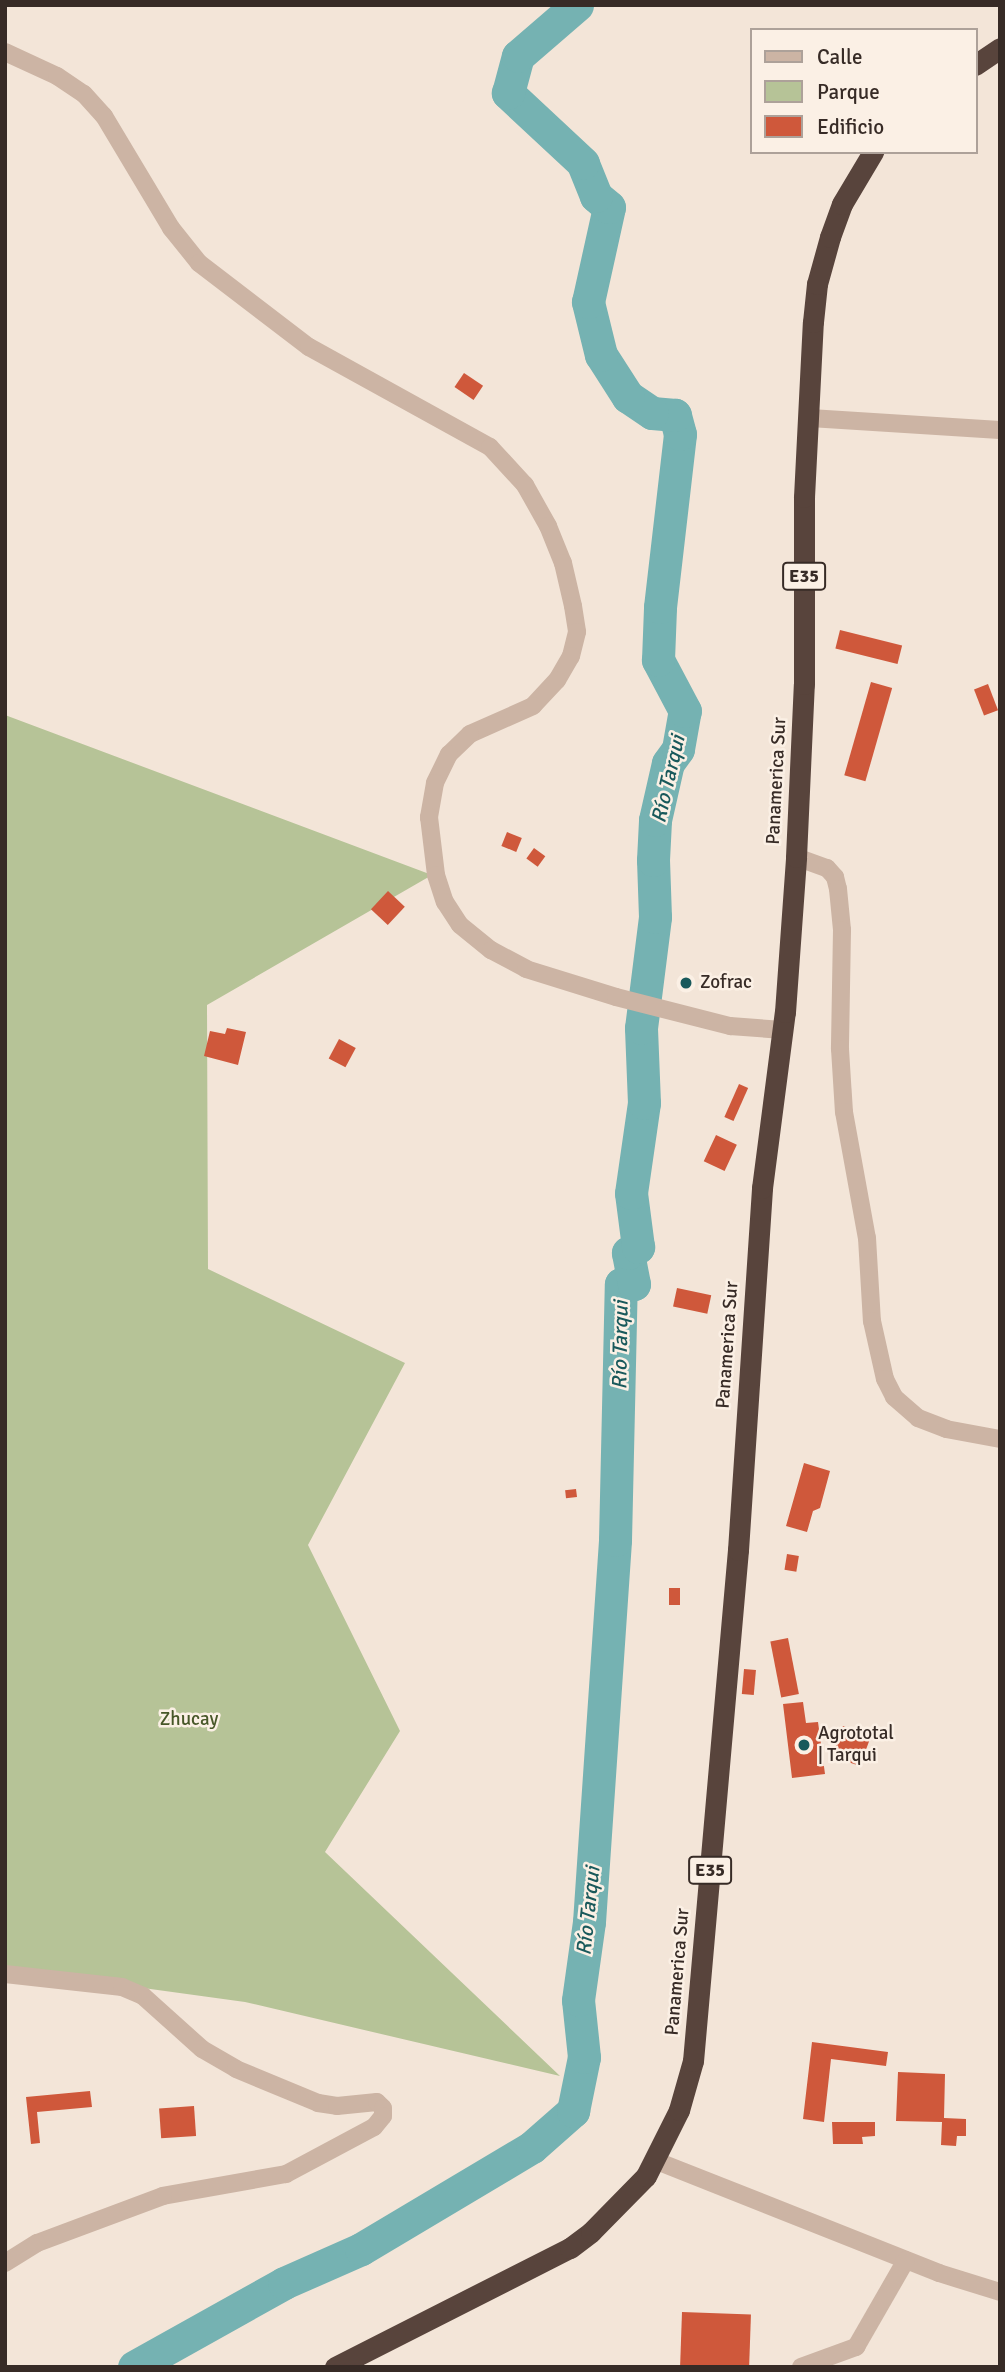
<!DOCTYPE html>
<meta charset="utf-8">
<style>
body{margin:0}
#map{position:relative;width:1005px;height:2372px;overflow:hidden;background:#f3e5d8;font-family:Signika,sans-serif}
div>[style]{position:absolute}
.green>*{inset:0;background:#b6c397}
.river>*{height:33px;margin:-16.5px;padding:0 16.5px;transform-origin:16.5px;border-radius:16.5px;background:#75b2b2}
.building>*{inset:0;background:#cf583b;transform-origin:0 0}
.minor>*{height:18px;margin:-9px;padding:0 9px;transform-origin:9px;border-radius:9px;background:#ccb4a4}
.highway>*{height:21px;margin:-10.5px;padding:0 10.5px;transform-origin:10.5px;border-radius:10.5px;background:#58443c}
.dots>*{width:19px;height:19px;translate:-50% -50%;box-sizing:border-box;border:4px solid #fbf0e5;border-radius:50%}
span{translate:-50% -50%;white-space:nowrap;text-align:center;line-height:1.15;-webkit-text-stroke:5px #fbf0e5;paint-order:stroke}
.shield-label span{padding:2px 5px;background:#fbf0e5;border:2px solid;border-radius:5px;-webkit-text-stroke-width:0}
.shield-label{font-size:18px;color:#372b26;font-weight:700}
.street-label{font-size:19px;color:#372b26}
.poi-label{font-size:19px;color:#372b26}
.left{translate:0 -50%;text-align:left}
.park-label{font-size:19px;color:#475728}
.water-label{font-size:21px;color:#19595b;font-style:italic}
.frame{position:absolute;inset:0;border:7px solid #372b26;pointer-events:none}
.legend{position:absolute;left:750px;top:28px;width:228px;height:126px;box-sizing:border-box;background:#fbf0e5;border:2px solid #ada199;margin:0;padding:9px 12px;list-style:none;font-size:21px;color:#372b26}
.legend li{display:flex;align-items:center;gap:14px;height:35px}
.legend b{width:35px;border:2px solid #ada199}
</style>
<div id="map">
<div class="green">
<i style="clip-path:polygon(5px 715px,432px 875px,207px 1005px,208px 1269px,405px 1363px,308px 1545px,400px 1731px,325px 1852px,560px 2076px,245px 2002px,5px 1969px)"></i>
</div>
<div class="river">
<i style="left:134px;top:2367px;width:172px;rotate:-29.2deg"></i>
<i style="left:284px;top:2283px;width:84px;rotate:-23.8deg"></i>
<i style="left:361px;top:2249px;width:199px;rotate:-30.8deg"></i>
<i style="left:532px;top:2147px;width:55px;rotate:-41.3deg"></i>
<i style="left:573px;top:2111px;width:55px;rotate:-78.5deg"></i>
<i style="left:584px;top:2057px;width:57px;rotate:-96deg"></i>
<i style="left:578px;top:2000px;width:79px;rotate:-82deg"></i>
<i style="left:589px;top:1922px;width:383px;rotate:-86.1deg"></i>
<i style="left:615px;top:1540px;width:256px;rotate:-88.7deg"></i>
<i style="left:621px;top:1284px;width:13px"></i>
<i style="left:634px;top:1284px;width:32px;rotate:-101deg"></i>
<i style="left:628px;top:1253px;width:12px;rotate:-31deg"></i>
<i style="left:638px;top:1247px;width:54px;rotate:-97.4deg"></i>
<i style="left:631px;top:1193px;width:91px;rotate:-81.8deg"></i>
<i style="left:644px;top:1103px;width:75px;rotate:-92.3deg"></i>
<i style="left:641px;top:1028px;width:112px;rotate:-82.8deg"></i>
<i style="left:655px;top:917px;width:57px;rotate:-92deg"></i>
<i style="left:653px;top:860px;width:40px;rotate:-87.1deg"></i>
<i style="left:655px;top:820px;width:58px;rotate:-77.2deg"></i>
<i style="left:668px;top:763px;width:17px;rotate:-54deg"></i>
<i style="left:678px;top:749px;width:39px;rotate:-80deg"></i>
<i style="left:685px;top:711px;width:58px;rotate:-117.9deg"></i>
<i style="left:658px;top:660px;width:53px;rotate:-87.8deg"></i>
<i style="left:660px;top:607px;width:174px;rotate:-83.4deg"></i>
<i style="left:680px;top:434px;width:20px;rotate:-105deg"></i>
<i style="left:675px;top:415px;width:23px;rotate:-175deg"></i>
<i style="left:652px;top:413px;width:29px;rotate:-146deg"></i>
<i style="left:628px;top:397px;width:50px;rotate:-122.7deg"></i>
<i style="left:601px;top:355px;width:55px;rotate:-103.8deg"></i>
<i style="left:588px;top:302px;width:97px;rotate:-77.5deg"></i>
<i style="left:609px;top:207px;width:17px;rotate:-140deg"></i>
<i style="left:596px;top:196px;width:35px;rotate:-112deg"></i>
<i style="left:583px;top:163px;width:103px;rotate:-137deg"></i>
<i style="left:508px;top:93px;width:38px;rotate:-75deg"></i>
<i style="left:518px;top:56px;width:78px;rotate:-40.8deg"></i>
</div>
<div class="building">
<i style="left:464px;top:373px;width:23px;height:17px;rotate:34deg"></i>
<i style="left:840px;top:630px;width:64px;height:19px;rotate:14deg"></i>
<i style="left:871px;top:682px;width:22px;height:97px;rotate:16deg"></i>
<i style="left:988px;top:684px;width:28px;height:15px;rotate:69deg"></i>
<i style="left:507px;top:832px;width:16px;height:15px;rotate:22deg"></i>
<i style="left:534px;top:848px;width:14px;height:13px;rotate:36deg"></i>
<i style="left:388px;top:891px;width:23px;height:25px;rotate:43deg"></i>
<i style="clip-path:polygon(227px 1028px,246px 1032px,238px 1065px,204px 1056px,210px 1031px,225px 1034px)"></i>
<i style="left:339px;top:1039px;width:19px;height:22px;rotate:28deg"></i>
<i style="left:739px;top:1084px;width:10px;height:36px;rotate:24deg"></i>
<i style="left:716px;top:1135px;width:23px;height:29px;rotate:25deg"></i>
<i style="left:677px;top:1288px;width:35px;height:19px;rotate:12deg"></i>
<i style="clip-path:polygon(804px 1463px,830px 1471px,820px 1508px,813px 1511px,807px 1532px,786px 1526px)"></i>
<i style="left:576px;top:1489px;width:8px;height:11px;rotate:83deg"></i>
<i style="left:787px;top:1554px;width:12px;height:16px;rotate:9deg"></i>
<i style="left:669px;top:1588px;width:11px;height:17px"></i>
<i style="left:788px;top:1638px;width:57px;height:18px;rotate:79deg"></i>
<i style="left:744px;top:1669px;width:12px;height:25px;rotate:5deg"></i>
<i style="clip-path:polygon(803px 1702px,806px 1723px,818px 1722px,825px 1774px,792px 1778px,783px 1704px)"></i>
<i style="clip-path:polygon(843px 1726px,871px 1736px,860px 1766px,848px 1762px,851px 1753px,835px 1748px)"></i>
<i style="clip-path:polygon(812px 2042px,888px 2052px,886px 2066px,831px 2059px,824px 2122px,803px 2119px)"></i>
<i style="clip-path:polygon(898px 2072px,945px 2074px,944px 2118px,966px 2119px,966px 2136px,957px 2136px,956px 2146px,941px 2145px,942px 2122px,896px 2121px)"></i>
<i style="clip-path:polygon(90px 2091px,92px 2107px,37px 2112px,40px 2143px,31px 2144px,26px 2097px)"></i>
<i style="left:194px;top:2106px;width:30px;height:35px;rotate:86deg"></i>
<i style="clip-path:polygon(832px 2122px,875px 2122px,875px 2136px,862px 2137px,863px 2144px,833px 2144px)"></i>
<i style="left:682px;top:2312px;width:69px;height:55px;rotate:2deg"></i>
</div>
<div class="minor">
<i style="left:5px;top:52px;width:57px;rotate:24.8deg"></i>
<i style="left:57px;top:76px;width:32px;rotate:34deg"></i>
<i style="left:84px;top:94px;width:30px;rotate:48deg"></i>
<i style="left:104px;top:116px;width:131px;rotate:59.1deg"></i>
<i style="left:171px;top:228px;width:45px;rotate:51.3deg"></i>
<i style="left:199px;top:263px;width:138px;rotate:37.4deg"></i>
<i style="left:309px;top:347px;width:207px;rotate:28.9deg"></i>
<i style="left:490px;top:447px;width:52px;rotate:47.4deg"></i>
<i style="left:525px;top:485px;width:47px;rotate:60.7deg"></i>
<i style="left:548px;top:526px;width:40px;rotate:68deg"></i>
<i style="left:563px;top:563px;width:44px;rotate:76.9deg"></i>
<i style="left:573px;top:606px;width:26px;rotate:81deg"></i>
<i style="left:577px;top:632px;width:25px;rotate:104deg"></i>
<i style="left:571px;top:656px;width:28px;rotate:120deg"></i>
<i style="left:557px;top:680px;width:35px;rotate:133deg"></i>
<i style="left:533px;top:706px;width:69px;rotate:156deg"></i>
<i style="left:470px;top:734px;width:29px;rotate:136deg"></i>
<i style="left:449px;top:754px;width:32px;rotate:116deg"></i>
<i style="left:435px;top:783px;width:35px;rotate:100deg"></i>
<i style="left:429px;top:817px;width:58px;rotate:83.1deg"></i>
<i style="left:436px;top:875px;width:28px;rotate:72deg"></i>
<i style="left:445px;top:902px;width:27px;rotate:57deg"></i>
<i style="left:460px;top:925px;width:40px;rotate:39deg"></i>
<i style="left:491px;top:950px;width:40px;rotate:28deg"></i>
<i style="left:526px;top:969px;width:94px;rotate:17.3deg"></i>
<i style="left:616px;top:997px;width:118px;rotate:14.3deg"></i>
<i style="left:730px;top:1026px;width:53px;rotate:4.3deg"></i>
<i style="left:810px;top:418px;width:190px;rotate:3.6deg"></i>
<i style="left:796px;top:857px;width:33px;rotate:20deg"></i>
<i style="left:827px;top:868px;width:12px;rotate:48deg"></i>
<i style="left:835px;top:877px;width:12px;rotate:76deg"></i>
<i style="left:838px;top:889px;width:41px;rotate:84.4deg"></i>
<i style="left:842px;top:930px;width:119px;rotate:91deg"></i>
<i style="left:840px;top:1049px;width:63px;rotate:86.4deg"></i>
<i style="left:844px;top:1112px;width:128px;rotate:79.7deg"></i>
<i style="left:867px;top:1238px;width:83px;rotate:86.6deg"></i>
<i style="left:872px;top:1321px;width:59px;rotate:77.4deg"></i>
<i style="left:885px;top:1379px;width:20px;rotate:63deg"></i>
<i style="left:894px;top:1397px;width:32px;rotate:41deg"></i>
<i style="left:918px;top:1418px;width:30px;rotate:21deg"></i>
<i style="left:946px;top:1429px;width:55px;rotate:10.5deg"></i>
<i style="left:5px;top:1974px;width:118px;rotate:6.3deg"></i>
<i style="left:122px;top:1987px;width:23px;rotate:23deg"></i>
<i style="left:143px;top:1996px;width:79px;rotate:41.9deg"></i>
<i style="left:202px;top:2049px;width:39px;rotate:30deg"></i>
<i style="left:236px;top:2069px;width:89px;rotate:22.5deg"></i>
<i style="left:318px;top:2103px;width:19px;rotate:9deg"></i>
<i style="left:337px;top:2106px;width:40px;rotate:-5.7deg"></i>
<i style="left:377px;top:2102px;width:8px;rotate:45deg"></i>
<i style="left:383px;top:2108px;width:8px;rotate:90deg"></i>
<i style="left:383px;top:2116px;width:14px;rotate:129deg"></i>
<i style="left:374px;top:2127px;width:100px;rotate:151.9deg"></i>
<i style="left:286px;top:2174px;width:125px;rotate:169.9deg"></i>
<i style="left:163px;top:2196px;width:134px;rotate:159.5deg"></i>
<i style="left:37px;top:2243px;width:38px;rotate:148deg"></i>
<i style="left:654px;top:2160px;width:307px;rotate:21.6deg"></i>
<i style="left:939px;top:2273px;width:64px;rotate:17.3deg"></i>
<i style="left:801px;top:2367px;width:59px;rotate:-20deg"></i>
<i style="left:856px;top:2347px;width:100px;rotate:-60.1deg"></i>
</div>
<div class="highway">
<i style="left:975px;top:65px;width:30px;rotate:-34deg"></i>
<i style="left:335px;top:2367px;width:263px;rotate:-26.9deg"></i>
<i style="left:570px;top:2248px;width:26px;rotate:-37deg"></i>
<i style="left:591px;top:2232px;width:78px;rotate:-45.5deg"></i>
<i style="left:646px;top:2176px;width:74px;rotate:-63.4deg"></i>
<i style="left:679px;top:2110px;width:51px;rotate:-74.1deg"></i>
<i style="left:693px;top:2061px;width:513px;rotate:-84.97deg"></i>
<i style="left:738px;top:1550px;width:363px;rotate:-86.2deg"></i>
<i style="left:762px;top:1188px;width:177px;rotate:-82.6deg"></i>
<i style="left:785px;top:1012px;width:155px;rotate:-85.9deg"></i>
<i style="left:796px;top:857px;width:173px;rotate:-87.4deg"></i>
<i style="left:804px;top:684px;width:187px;rotate:-90deg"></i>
<i style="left:804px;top:497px;width:175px;rotate:-87.1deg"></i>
<i style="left:813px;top:322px;width:38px;rotate:-84deg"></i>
<i style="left:817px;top:284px;width:49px;rotate:-74.5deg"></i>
<i style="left:830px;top:237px;width:35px;rotate:-70deg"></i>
<i style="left:842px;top:204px;width:61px;rotate:-59.2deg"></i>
</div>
<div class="dots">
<i style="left:686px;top:983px;background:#19595b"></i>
<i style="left:804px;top:1745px;background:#19595b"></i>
</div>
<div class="shield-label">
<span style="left:804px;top:576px">E35</span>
<span style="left:710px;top:1870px">E35</span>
</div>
<div class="street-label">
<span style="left:777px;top:781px;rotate:-87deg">Panamerica Sur</span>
<span style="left:728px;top:1345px;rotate:-86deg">Panamerica Sur</span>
<span style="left:678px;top:1972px;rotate:-85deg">Panamerica Sur</span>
</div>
<div class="poi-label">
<span class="left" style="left:700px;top:983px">Zofrac</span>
<span class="left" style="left:818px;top:1745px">Agrototal<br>| Tarqui</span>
</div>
<div class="park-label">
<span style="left:189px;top:1720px">Zhucay</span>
</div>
<div class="water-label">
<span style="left:668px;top:779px;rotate:-77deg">Río Tarqui</span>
<span style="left:620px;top:1345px;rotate:-89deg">Río Tarqui</span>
<span style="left:588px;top:1911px;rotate:-84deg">Río Tarqui</span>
</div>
<div class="frame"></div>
<ul class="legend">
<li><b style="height:9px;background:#ccb4a4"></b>Calle</li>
<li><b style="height:19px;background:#b6c397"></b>Parque</li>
<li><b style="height:19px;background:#cf583b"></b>Edificio</li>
</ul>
</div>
